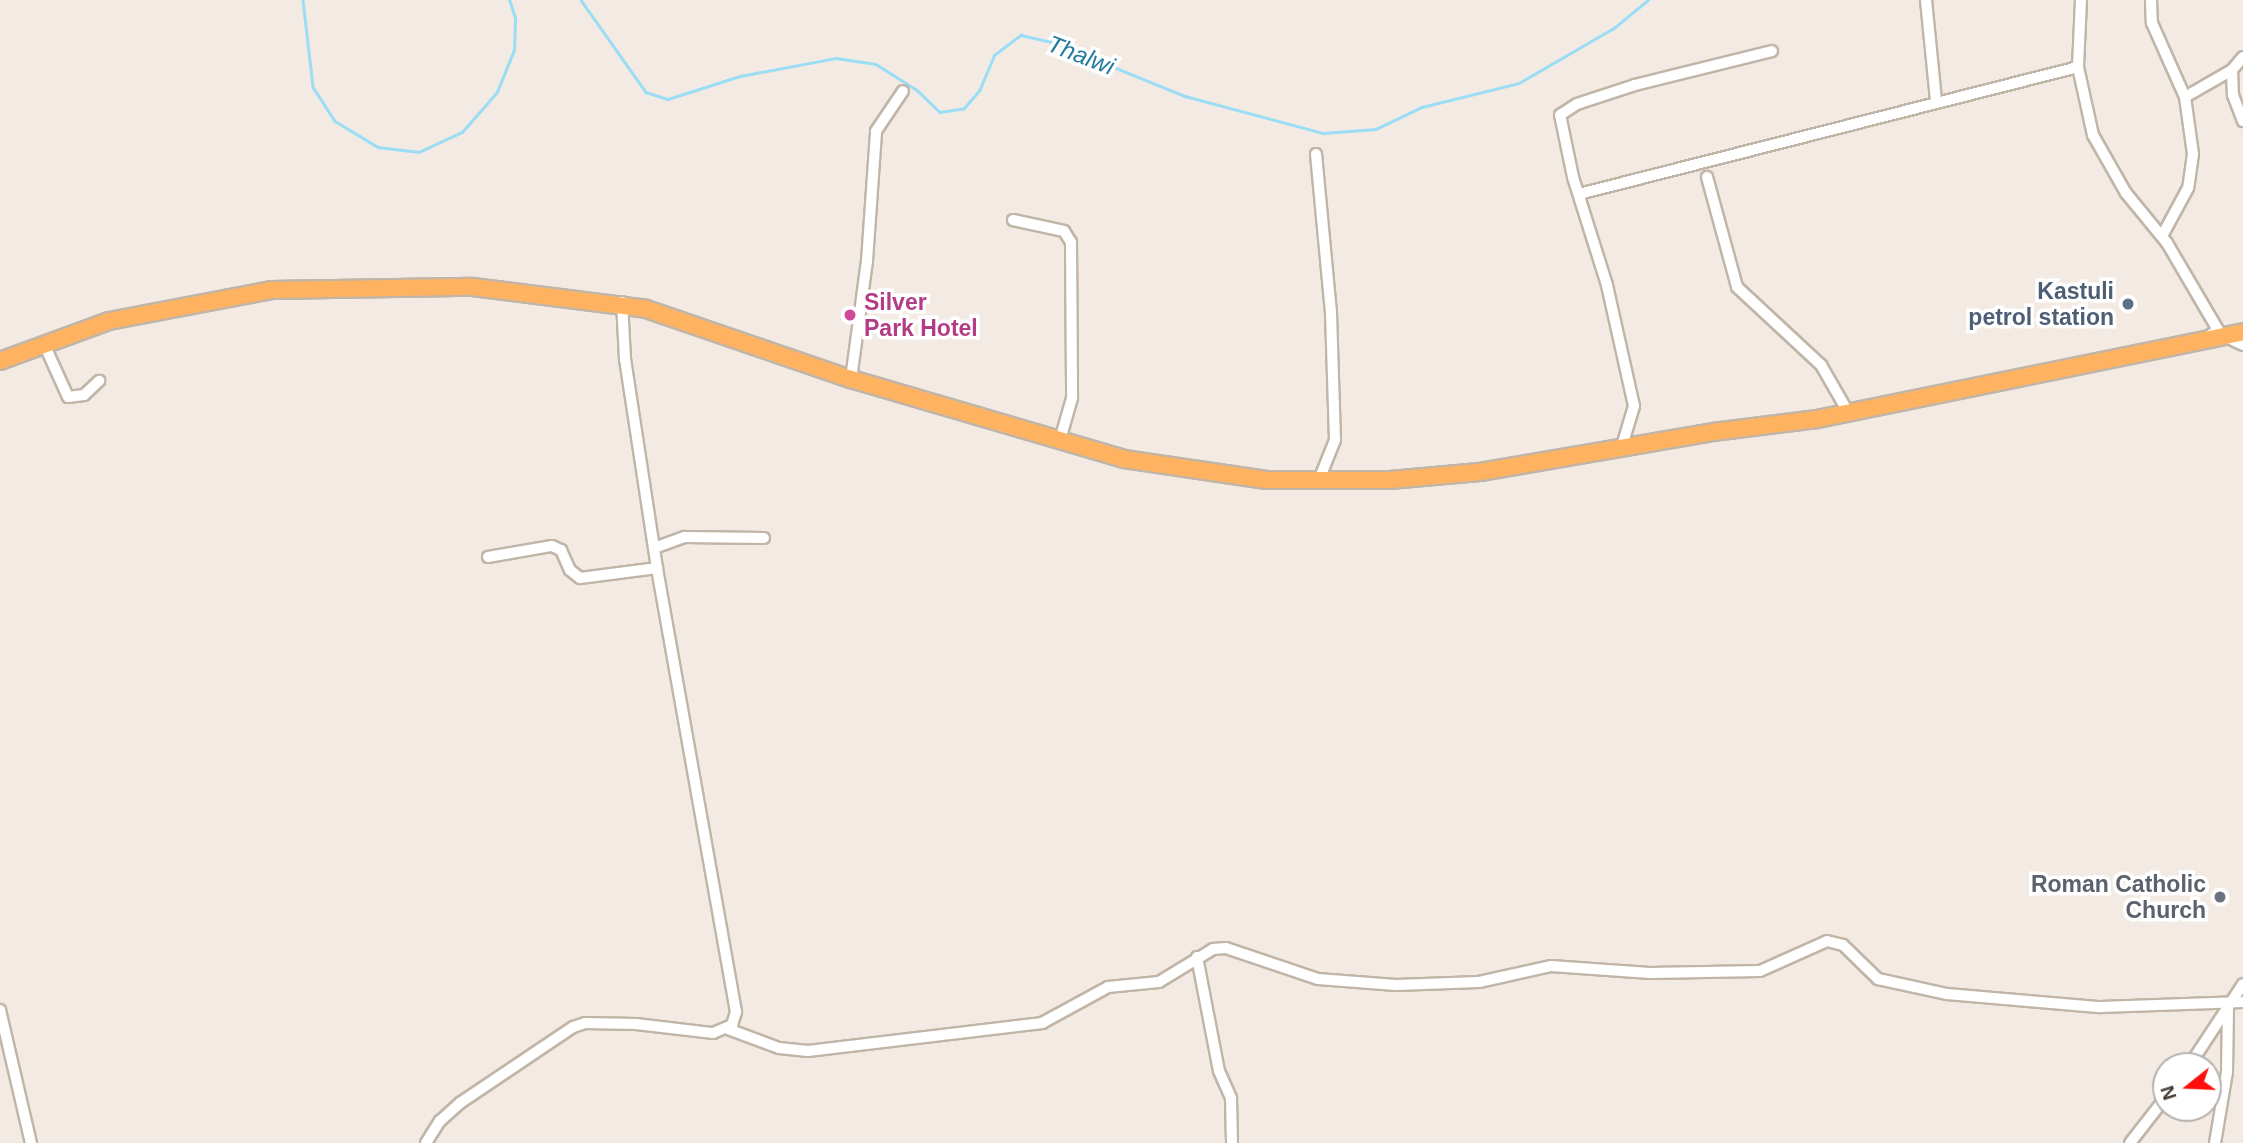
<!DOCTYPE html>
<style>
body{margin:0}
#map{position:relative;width:2243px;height:1143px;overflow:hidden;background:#f3ebe3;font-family:Arial,sans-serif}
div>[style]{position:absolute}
.stream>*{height:2.5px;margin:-1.25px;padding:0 1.25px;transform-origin:1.25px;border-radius:1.25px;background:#9addf4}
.roads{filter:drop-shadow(2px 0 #c1b5a8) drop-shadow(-2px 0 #c1b5a8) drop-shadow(0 2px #c1b5a8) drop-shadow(0 -2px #c1b5a8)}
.minor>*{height:10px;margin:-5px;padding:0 5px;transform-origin:5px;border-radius:5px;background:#fff}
.highway>*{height:16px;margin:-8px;padding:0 8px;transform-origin:8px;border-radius:8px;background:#ffb361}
.dots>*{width:19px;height:19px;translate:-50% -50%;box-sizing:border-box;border:4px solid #fff;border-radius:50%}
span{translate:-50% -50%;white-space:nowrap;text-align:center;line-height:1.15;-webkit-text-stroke:7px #fff;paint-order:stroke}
.service-label{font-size:23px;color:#4e5e75;font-weight:700}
.right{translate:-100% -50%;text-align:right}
.hotel-label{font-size:23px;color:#b23c85;font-weight:700}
.left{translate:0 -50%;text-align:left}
.worship-label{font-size:23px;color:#5b616d;font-weight:700}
.water-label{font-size:24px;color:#237c9d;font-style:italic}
.north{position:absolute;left:2152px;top:1052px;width:70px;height:70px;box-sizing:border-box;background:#fff;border:2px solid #b5b1ad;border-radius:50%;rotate:252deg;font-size:19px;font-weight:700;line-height:28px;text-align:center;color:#453b33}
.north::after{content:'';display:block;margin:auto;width:24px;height:32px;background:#ff0e0d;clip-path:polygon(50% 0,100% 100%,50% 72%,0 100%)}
</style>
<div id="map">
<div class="stream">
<i style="left:303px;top:0;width:88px;rotate:83.4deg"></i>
<i style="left:313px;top:87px;width:40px;rotate:57.1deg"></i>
<i style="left:335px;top:121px;width:50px;rotate:31.2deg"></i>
<i style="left:378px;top:147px;width:41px;rotate:7deg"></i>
<i style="left:419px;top:152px;width:47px;rotate:-24.9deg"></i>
<i style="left:462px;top:132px;width:53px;rotate:-48.8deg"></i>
<i style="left:497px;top:92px;width:45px;rotate:-68deg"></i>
<i style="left:514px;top:50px;width:32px;rotate:-88deg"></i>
<i style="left:515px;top:18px;width:19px;rotate:-108deg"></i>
<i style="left:581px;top:0;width:113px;rotate:54.8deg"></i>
<i style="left:646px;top:92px;width:23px;rotate:18deg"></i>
<i style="left:668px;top:99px;width:76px;rotate:-17.7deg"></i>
<i style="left:740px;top:76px;width:98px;rotate:-10.6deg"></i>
<i style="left:836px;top:58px;width:40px;rotate:8.5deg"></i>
<i style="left:876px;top:64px;width:49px;rotate:32.4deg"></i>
<i style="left:917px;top:90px;width:32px;rotate:44deg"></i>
<i style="left:940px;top:112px;width:24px;rotate:-9deg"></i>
<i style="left:964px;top:108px;width:23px;rotate:-49deg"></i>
<i style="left:979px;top:91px;width:39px;rotate:-67deg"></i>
<i style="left:994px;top:55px;width:34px;rotate:-37deg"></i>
<i style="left:1021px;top:35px;width:32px;rotate:13deg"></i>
<i style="left:1052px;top:42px;width:144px;rotate:22.1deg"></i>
<i style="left:1185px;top:96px;width:143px;rotate:15deg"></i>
<i style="left:1323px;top:133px;width:53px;rotate:-4.3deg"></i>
<i style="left:1376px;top:129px;width:51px;rotate:-25.6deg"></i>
<i style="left:1422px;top:107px;width:100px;rotate:-13.9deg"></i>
<i style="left:1519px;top:83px;width:110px;rotate:-30.1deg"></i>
<i style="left:1614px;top:28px;width:44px;rotate:-39.5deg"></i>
</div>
<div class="roads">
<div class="minor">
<i style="left:1926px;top:0;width:101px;rotate:84.3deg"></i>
<i style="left:2081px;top:0;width:67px;rotate:92.6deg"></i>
<i style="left:2078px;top:67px;width:70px;rotate:77.6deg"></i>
<i style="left:2093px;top:135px;width:67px;rotate:60.4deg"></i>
<i style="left:2126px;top:193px;width:65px;rotate:50.6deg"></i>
<i style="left:2167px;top:243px;width:101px;rotate:59.6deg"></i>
<i style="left:2218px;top:330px;width:13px;rotate:148deg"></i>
<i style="left:2151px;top:0;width:23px;rotate:88deg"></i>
<i style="left:2152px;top:23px;width:81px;rotate:66deg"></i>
<i style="left:2185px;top:97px;width:58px;rotate:82deg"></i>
<i style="left:2193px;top:154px;width:34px;rotate:98deg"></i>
<i style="left:2188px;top:188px;width:55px;rotate:118.4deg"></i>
<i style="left:2232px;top:70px;width:25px;rotate:88deg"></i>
<i style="left:2233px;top:95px;width:28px;rotate:69deg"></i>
<i style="left:2185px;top:97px;width:54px;rotate:-29.9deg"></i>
<i style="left:2232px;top:70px;width:17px;rotate:-50deg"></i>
<i style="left:1316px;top:154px;width:160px;rotate:84.6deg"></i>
<i style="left:1331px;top:313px;width:127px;rotate:88.2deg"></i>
<i style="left:1335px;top:440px;width:43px;rotate:111.8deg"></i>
<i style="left:1707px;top:177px;width:114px;rotate:74.7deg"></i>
<i style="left:1737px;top:287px;width:115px;rotate:42.9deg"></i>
<i style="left:1821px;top:365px;width:54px;rotate:60.1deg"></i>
<i style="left:1579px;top:194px;width:515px;rotate:-14.28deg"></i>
<i style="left:1013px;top:220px;width:52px;rotate:12.2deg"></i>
<i style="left:1064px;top:231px;width:13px;rotate:58deg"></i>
<i style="left:1071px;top:242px;width:156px;rotate:89.6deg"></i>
<i style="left:1072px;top:398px;width:44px;rotate:105.9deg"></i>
<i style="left:2224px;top:336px;width:21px;rotate:25deg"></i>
<i style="left:44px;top:344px;width:58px;rotate:65.6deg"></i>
<i style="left:68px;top:397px;width:16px;rotate:-7deg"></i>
<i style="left:84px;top:395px;width:21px;rotate:-43deg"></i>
<i style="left:851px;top:379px;width:119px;rotate:-82.3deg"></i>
<i style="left:867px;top:261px;width:130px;rotate:-86deg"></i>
<i style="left:876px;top:131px;width:48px;rotate:-56deg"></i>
<i style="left:1622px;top:446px;width:42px;rotate:-73.3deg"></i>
<i style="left:1634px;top:406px;width:124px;rotate:-102.6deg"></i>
<i style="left:1607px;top:285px;width:113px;rotate:-107.5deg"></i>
<i style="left:1573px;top:177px;width:63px;rotate:-101.8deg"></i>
<i style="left:1560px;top:115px;width:20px;rotate:-33deg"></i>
<i style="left:1577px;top:104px;width:61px;rotate:-18.1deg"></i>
<i style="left:1635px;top:85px;width:141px;rotate:-13.9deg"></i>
<i style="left:654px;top:548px;width:33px;rotate:-20deg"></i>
<i style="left:685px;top:537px;width:79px;rotate:0.7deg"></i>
<i style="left:488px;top:557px;width:65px;rotate:-9.8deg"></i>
<i style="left:552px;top:546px;width:10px;rotate:24deg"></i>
<i style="left:561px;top:550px;width:22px;rotate:66deg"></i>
<i style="left:570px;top:570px;width:13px;rotate:39deg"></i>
<i style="left:580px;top:578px;width:78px;rotate:-7.4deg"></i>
<i style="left:1197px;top:957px;width:116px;rotate:79.1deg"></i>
<i style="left:1219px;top:1071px;width:30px;rotate:66deg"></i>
<i style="left:1231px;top:1098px;width:45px;rotate:88.7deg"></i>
<i style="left:0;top:1010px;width:137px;rotate:76.9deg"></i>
<i style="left:728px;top:1029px;width:54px;rotate:20.4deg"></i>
<i style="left:779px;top:1048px;width:29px;rotate:6deg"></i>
<i style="left:808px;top:1051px;width:236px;rotate:-6.8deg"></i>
<i style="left:1042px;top:1023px;width:75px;rotate:-28.6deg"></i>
<i style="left:1108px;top:987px;width:51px;rotate:-5.6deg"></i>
<i style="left:1159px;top:982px;width:63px;rotate:-31.4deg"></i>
<i style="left:1213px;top:949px;width:13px;rotate:-4deg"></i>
<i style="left:1226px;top:948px;width:97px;rotate:18.6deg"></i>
<i style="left:1318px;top:979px;width:78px;rotate:4.4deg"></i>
<i style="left:1396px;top:985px;width:83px;rotate:-2.1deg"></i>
<i style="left:1479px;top:982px;width:74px;rotate:-12.5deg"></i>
<i style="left:1551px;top:966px;width:99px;rotate:4deg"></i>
<i style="left:1650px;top:973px;width:110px;rotate:-1deg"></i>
<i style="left:1760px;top:971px;width:73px;rotate:-24.1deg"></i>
<i style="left:1827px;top:941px;width:16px;rotate:14deg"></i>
<i style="left:1843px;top:945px;width:49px;rotate:44.2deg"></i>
<i style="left:1878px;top:979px;width:71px;rotate:12.3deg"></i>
<i style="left:1947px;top:994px;width:154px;rotate:4.9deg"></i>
<i style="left:2100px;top:1007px;width:143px;rotate:-2deg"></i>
<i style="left:2189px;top:1066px;width:98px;rotate:-56.6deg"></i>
<i style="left:426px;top:1143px;width:26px;rotate:-58deg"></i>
<i style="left:440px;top:1121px;width:27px;rotate:-42deg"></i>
<i style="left:460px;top:1103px;width:136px;rotate:-33.9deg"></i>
<i style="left:573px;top:1027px;width:13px;rotate:-18deg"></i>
<i style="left:585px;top:1023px;width:51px;rotate:1.1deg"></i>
<i style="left:636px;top:1024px;width:78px;rotate:6.7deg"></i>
<i style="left:713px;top:1033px;width:21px;rotate:-23deg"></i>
<i style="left:732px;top:1025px;width:14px;rotate:-73deg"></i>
<i style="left:736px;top:1012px;width:451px;rotate:-100.1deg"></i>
<i style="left:657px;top:568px;width:211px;rotate:-98.7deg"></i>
<i style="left:625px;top:359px;width:57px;rotate:-93deg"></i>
<i style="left:2130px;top:1143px;width:58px;rotate:-52deg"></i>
<i style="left:2215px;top:1143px;width:72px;rotate:-80.4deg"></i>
<i style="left:2227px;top:1072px;width:62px;rotate:-89.1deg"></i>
</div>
<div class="highway">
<i style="left:0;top:361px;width:116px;rotate:-20.2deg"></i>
<i style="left:109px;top:321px;width:165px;rotate:-10.8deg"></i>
<i style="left:271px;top:290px;width:202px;rotate:-0.9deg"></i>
<i style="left:473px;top:287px;width:174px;rotate:7.2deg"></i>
<i style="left:646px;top:309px;width:217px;rotate:18.9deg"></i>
<i style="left:851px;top:379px;width:284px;rotate:16.3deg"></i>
<i style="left:1124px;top:459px;width:144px;rotate:8.4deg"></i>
<i style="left:1266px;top:480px;width:124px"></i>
<i style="left:1390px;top:480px;width:90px;rotate:-5.1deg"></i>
<i style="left:1480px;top:472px;width:236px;rotate:-9.7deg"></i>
<i style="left:1713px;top:432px;width:105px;rotate:-7.1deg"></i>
<i style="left:1817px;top:419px;width:435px;rotate:-11.5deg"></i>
</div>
</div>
<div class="dots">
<i style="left:2128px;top:304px;background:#5c6f8a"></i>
<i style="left:850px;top:315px;background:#d1479c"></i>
<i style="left:2220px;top:897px;background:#6b7280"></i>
</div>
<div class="service-label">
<span class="right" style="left:2114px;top:304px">Kastuli<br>petrol station</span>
</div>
<div class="hotel-label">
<span class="left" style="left:864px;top:315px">Silver<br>Park Hotel</span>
</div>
<div class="worship-label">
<span class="right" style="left:2206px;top:897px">Roman Catholic<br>Church</span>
</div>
<div class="water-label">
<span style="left:1081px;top:55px;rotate:21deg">Thalwi</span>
</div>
<div class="north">N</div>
</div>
